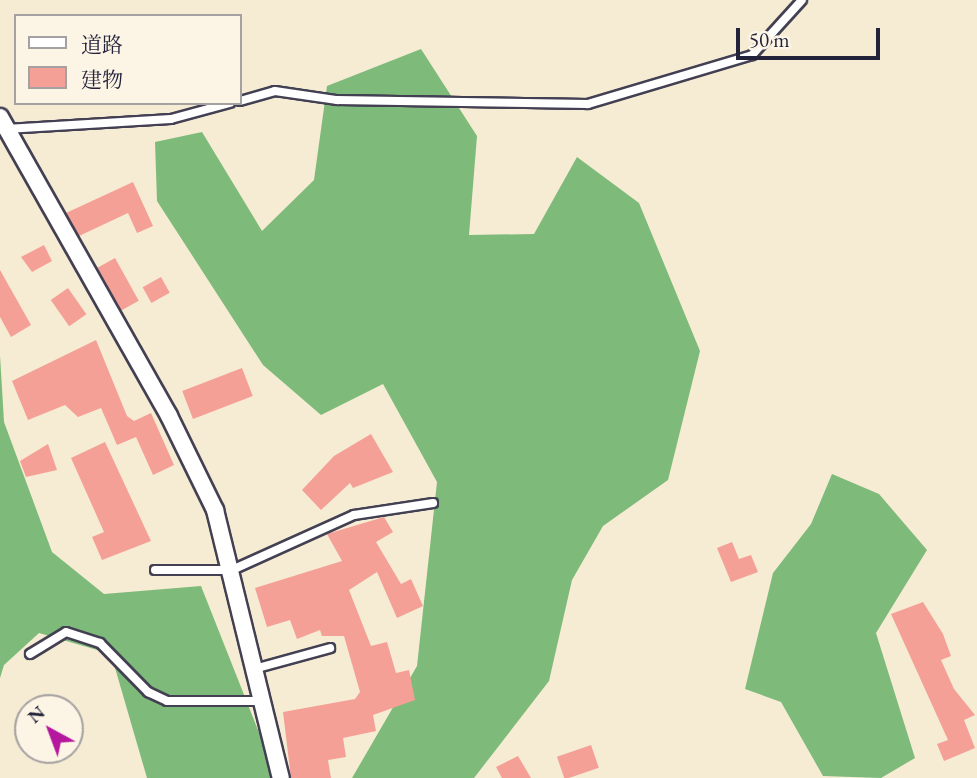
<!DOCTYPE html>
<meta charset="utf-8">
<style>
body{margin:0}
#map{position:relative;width:977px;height:778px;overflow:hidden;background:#f6ebd3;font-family:"EB Garamond","Noto Serif JP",serif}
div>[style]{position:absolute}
.forest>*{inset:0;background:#7ebb7a}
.building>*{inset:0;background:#f5a097;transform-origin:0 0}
.roads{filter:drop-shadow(2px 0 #424052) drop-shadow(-2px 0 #424052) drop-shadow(0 2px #424052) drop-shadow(0 -2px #424052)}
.lane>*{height:8px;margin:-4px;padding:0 4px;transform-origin:4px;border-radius:4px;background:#fff}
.street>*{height:16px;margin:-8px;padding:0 8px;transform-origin:8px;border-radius:8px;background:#fff}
span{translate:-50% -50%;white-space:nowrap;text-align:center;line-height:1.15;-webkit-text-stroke:7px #fcf5e5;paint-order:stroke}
.legend{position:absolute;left:14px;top:14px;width:228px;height:91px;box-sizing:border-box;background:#fcf5e5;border:2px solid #a5a1a1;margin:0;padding:9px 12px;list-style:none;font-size:21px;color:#22223b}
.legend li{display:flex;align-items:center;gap:14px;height:35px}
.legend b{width:35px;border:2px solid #a5a1a1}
.north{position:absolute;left:14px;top:694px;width:70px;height:70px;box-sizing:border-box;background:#fcf5e5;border:2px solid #a5a1a1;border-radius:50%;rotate:319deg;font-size:19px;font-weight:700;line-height:28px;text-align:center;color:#22223b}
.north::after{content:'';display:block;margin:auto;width:24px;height:32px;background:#b5179e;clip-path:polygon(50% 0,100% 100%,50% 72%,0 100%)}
.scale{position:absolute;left:736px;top:28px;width:144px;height:32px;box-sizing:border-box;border:4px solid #22223b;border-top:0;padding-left:9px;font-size:21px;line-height:24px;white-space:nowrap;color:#22223b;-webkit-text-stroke:5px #fcf5e5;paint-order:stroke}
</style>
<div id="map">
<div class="forest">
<i style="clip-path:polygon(421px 49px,477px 136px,469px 235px,534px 234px,577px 157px,639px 203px,700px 351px,668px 480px,603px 526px,572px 580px,549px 681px,474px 778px,352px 778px,417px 666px,437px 482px,383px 384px,321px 415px,263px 365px,157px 201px,155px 142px,202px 132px,262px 231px,314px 180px,327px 86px)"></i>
<i style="clip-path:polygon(0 355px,4px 422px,52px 552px,104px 594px,201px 586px,277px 778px,147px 778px,111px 654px,39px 633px,4px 665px,0 678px)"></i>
<i style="clip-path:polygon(832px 474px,879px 494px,927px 550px,876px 633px,915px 758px,881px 778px,823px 776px,781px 702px,745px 689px,773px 573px,811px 524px)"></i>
</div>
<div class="building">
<i style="clip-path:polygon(133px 182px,153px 226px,137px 233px,128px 213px,79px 236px,66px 213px)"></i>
<i style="clip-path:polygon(44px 245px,52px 261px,32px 272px,21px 257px)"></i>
<i style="left:115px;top:258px;width:49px;height:20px;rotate:61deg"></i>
<i style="clip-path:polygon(0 270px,31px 325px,11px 337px,0 317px)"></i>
<i style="left:161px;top:277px;width:18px;height:21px;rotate:61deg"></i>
<i style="left:68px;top:288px;width:32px;height:21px;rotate:55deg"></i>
<i style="clip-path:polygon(96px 340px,127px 416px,134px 421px,151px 413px,174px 465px,153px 475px,136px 437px,117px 445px,101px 408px,78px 417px,65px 405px,28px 420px,12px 381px)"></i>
<i style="left:242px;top:368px;width:30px;height:64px;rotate:69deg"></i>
<i style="clip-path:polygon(371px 434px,393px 472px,353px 488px,350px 483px,321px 510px,302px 490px,334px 456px)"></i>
<i style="clip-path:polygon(105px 442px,151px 541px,102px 560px,92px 537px,104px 532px,71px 458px)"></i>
<i style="clip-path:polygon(48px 444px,57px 470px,26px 477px,20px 461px)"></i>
<i style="clip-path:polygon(384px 517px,393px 532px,376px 542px,401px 584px,411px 579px,423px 606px,397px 618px,377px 572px,349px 590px,371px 646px,387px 642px,396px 673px,409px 670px,415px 700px,373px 715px,376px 731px,343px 738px,346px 757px,328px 760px,331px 778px,291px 778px,283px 712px,355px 699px,360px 692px,344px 636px,322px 636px,320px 630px,297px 639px,290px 620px,267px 627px,255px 588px,342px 561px,327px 534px)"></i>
<i style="clip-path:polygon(732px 542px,739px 559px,751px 555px,758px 572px,731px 582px,717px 548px)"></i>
<i style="clip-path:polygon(923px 602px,943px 634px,951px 656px,941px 660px,954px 689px,975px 715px,964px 720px,975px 748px,944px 761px,937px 744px,948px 740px,891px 614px)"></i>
<i style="left:591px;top:745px;width:24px;height:36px;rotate:71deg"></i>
<i style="clip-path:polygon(518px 756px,531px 778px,502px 778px,496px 767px)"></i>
</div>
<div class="roads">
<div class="lane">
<i style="left:240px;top:101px;width:36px;rotate:-16deg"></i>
<i style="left:275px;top:91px;width:63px;rotate:8.3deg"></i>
<i style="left:337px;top:100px;width:251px;rotate:0.9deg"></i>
<i style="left:588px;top:104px;width:171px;rotate:-16.6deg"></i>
<i style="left:752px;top:55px;width:74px;rotate:-47.7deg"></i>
<i style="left:6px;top:129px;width:165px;rotate:-3.5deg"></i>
<i style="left:171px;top:119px;width:61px;rotate:-15.2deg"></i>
<i style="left:155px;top:570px;width:77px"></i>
<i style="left:232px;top:570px;width:134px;rotate:-24.3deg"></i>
<i style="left:354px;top:515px;width:80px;rotate:-8.6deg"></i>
<i style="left:30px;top:654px;width:42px;rotate:-31.4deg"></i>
<i style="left:66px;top:632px;width:36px;rotate:18deg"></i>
<i style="left:100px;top:643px;width:69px;rotate:45.6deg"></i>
<i style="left:148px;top:692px;width:21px;rotate:25deg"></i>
<i style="left:167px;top:701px;width:93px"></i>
<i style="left:254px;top:669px;width:79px;rotate:-15.4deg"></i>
</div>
<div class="street">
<i style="left:0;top:117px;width:343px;rotate:60.5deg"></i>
<i style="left:169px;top:416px;width:105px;rotate:63.9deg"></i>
<i style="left:215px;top:510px;width:276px;rotate:76.2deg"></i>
</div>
</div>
<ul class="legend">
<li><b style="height:9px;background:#fff"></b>道路</li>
<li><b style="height:19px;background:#f5a097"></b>建物</li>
</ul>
<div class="north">N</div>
<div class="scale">50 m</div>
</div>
